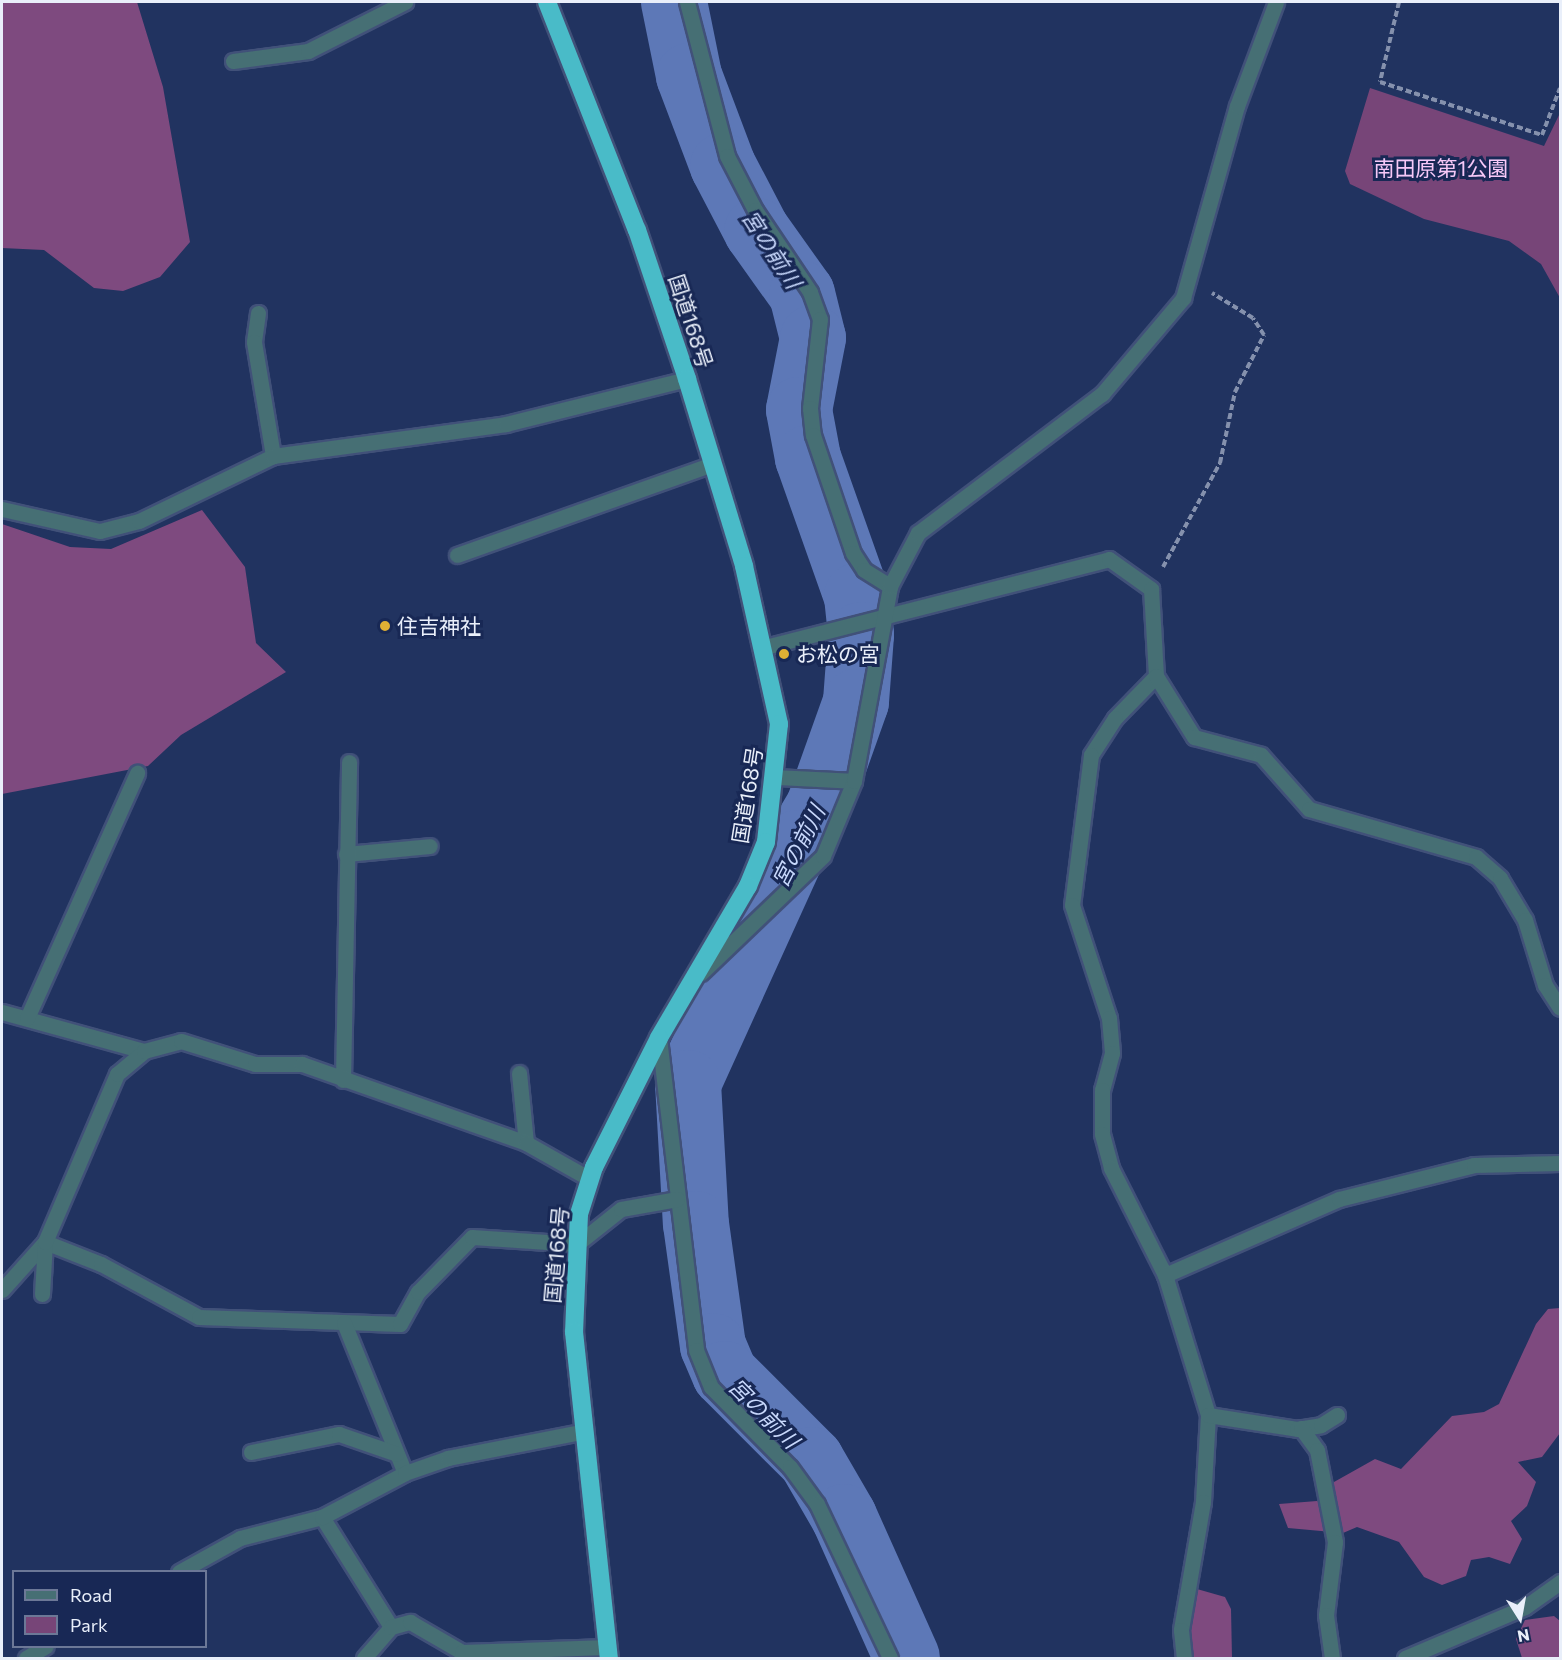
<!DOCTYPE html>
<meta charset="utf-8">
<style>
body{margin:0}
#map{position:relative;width:1562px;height:1660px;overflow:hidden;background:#213360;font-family:Commissioner,"Noto Sans JP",sans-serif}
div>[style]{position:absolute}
.green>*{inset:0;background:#774578}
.forest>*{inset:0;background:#7e4a7f}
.river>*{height:66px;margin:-33px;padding:0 33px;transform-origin:33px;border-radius:33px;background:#5d78b7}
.path>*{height:4px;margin-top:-2px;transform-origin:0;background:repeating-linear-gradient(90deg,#8591ad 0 6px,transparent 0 9px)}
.roads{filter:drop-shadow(2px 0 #415179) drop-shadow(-2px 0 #415179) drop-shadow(0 2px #415179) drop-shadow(0 -2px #415179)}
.minor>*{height:15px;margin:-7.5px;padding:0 7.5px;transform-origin:7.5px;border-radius:7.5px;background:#466f74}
.highway>*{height:18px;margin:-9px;padding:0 9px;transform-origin:9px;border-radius:9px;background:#49bbc8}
.dots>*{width:16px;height:16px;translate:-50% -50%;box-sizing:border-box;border:3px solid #182855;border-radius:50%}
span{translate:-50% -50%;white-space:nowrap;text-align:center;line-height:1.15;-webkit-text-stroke:6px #182855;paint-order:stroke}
.park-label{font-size:21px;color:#f6c8f7}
.street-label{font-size:21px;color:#e9effa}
.poi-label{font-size:21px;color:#e9effa}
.left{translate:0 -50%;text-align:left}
.water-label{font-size:22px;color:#c8d8fc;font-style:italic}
.frame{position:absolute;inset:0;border:3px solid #e9effa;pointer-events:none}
.legend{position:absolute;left:12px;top:1570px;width:195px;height:78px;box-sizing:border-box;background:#182855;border:2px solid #6c7897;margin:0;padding:8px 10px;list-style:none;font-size:18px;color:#e9effa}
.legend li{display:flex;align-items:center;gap:12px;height:30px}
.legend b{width:30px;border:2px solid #6c7897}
.north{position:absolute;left:1490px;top:1588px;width:60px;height:60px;-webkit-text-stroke:4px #182855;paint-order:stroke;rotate:169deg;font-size:16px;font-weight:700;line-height:24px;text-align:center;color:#e9effa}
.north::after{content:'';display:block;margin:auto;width:21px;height:27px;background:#e9effa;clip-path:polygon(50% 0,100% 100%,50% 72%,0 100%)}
</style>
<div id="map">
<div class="green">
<i style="clip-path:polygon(1370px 88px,1544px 146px,1560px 113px,1560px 298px,1541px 264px,1509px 241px,1424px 219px,1350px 184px,1345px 171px)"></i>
</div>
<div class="forest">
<i style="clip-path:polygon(2px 2px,137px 2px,163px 87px,190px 242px,160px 277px,123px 291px,94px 288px,44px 250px,2px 248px)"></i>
<i style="clip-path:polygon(202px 510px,245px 567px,256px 643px,286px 672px,181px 735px,148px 766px,2px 794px,2px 524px,70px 547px,111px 549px)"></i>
<i style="clip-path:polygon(1560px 1308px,1560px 1433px,1542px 1457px,1518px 1462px,1536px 1482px,1527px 1506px,1511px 1521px,1522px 1539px,1510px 1564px,1489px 1557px,1471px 1560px,1466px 1576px,1442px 1585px,1424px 1577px,1399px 1542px,1357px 1527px,1343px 1533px,1288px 1528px,1279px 1504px,1317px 1501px,1334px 1482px,1375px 1459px,1401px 1469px,1452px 1416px,1484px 1412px,1499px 1404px,1536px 1324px,1548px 1309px)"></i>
<i style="clip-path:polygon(1197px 1589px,1225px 1597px,1231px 1609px,1232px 1658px,1189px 1658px,1191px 1607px)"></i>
<i style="clip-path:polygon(1554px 1616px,1560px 1621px,1560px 1658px,1522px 1658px,1516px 1639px,1525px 1620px)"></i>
</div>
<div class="river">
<i style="left:674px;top:2px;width:76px;rotate:78.5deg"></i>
<i style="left:689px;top:76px;width:96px;rotate:69.3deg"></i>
<i style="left:723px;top:166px;width:73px;rotate:62.4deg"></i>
<i style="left:757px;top:231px;width:77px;rotate:54.5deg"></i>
<i style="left:802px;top:294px;width:45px;rotate:76deg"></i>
<i style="left:813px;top:338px;width:73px;rotate:101deg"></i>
<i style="left:799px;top:410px;width:49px;rotate:79.4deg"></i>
<i style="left:808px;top:458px;width:146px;rotate:70.5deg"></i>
<i style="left:857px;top:596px;width:39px;rotate:84deg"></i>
<i style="left:861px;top:635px;width:67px;rotate:94.3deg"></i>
<i style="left:856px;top:702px;width:110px;rotate:109.6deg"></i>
<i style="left:819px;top:806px;width:43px;rotate:120.7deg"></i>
<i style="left:797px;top:843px;width:264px;rotate:114.4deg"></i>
<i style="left:688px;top:1083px;width:141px;rotate:86.8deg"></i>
<i style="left:696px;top:1224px;width:123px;rotate:82.1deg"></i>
<i style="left:713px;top:1346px;width:30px;rotate:67deg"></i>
<i style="left:725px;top:1374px;width:122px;rotate:45deg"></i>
<i style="left:811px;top:1460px;width:66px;rotate:59.9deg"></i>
<i style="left:844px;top:1517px;width:154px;rotate:65.9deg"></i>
</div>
<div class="path">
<i style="left:1399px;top:2px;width:82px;rotate:103.4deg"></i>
<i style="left:1380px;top:82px;width:170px;rotate:18.1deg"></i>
<i style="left:1542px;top:135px;width:50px;rotate:-69deg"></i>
<i style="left:1163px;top:567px;width:119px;rotate:-61.3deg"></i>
<i style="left:1220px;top:463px;width:73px;rotate:-78.1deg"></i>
<i style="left:1235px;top:392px;width:64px;rotate:-63deg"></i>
<i style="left:1264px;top:335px;width:20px;rotate:-123deg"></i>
<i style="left:1253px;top:318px;width:48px;rotate:-148.6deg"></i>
</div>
<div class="roads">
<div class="minor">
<i style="left:687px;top:2px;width:159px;rotate:75.4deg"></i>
<i style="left:727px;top:156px;width:61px;rotate:62.6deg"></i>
<i style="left:755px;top:210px;width:99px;rotate:56.1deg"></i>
<i style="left:810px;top:292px;width:29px;rotate:70deg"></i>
<i style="left:820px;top:319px;width:90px;rotate:96.4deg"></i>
<i style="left:810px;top:408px;width:27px;rotate:84deg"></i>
<i style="left:813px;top:435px;width:125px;rotate:71.3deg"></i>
<i style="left:853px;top:553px;width:20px;rotate:57deg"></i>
<i style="left:864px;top:570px;width:31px;rotate:32deg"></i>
<i style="left:233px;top:61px;width:76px;rotate:-7.6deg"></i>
<i style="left:308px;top:51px;width:109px;rotate:-26.8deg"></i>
<i style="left:258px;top:313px;width:29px;rotate:98deg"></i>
<i style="left:254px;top:342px;width:116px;rotate:80.5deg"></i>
<i style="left:2px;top:509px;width:100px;rotate:12.7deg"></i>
<i style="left:100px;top:531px;width:40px;rotate:-14.4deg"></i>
<i style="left:139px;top:521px;width:149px;rotate:-25.9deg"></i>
<i style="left:273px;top:456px;width:235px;rotate:-7.8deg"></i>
<i style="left:506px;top:424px;width:187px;rotate:-14deg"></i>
<i style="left:457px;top:555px;width:272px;rotate:-19.6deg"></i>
<i style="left:765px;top:647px;width:355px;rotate:-14.3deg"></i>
<i style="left:1109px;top:559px;width:52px;rotate:35.5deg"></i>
<i style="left:1151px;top:589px;width:87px;rotate:86.7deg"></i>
<i style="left:1156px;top:676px;width:59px;rotate:134.3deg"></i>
<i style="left:1115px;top:718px;width:44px;rotate:123deg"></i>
<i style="left:1091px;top:755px;width:151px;rotate:97.2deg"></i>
<i style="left:1072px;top:905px;width:119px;rotate:71.9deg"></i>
<i style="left:1109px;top:1018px;width:35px;rotate:85deg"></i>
<i style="left:1112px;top:1053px;width:38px;rotate:105deg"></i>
<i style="left:1102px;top:1090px;width:44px;rotate:90deg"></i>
<i style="left:1102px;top:1134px;width:35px;rotate:75deg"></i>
<i style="left:1111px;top:1168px;width:120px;rotate:63.2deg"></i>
<i style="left:1165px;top:1275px;width:146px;rotate:72.9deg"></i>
<i style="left:1208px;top:1415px;width:87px;rotate:93.3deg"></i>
<i style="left:1203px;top:1502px;width:130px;rotate:99.8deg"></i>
<i style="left:1181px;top:1630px;width:28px;rotate:84deg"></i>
<i style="left:1156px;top:676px;width:72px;rotate:58.1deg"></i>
<i style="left:1194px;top:737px;width:69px;rotate:15deg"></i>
<i style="left:1261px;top:755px;width:72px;rotate:48.4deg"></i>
<i style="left:1309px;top:809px;width:174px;rotate:16deg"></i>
<i style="left:1476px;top:857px;width:32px;rotate:41deg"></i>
<i style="left:1500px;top:878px;width:49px;rotate:59.2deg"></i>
<i style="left:1525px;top:920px;width:68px;rotate:72.9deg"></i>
<i style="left:1545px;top:985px;width:27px;rotate:57deg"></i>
<i style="left:776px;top:777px;width:78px;rotate:2.9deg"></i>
<i style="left:346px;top:854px;width:84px;rotate:-5.4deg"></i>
<i style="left:701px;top:973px;width:169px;rotate:-43.8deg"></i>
<i style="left:823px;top:856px;width:81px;rotate:-67.5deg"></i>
<i style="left:854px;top:781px;width:198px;rotate:-79.5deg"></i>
<i style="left:890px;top:586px;width:60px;rotate:-62.2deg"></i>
<i style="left:918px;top:533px;width:231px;rotate:-37.1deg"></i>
<i style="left:1102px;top:394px;width:126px;rotate:-49.8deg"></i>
<i style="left:1183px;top:298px;width:199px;rotate:-74.3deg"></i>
<i style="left:1237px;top:106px;width:111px;rotate:-69.4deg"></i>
<i style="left:2px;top:1012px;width:147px;rotate:15.4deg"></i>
<i style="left:27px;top:1018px;width:269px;rotate:-65.8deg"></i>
<i style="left:659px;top:1038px;width:314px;rotate:83.2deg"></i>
<i style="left:696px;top:1350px;width:40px;rotate:68deg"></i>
<i style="left:711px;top:1387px;width:112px;rotate:45.4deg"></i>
<i style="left:790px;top:1467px;width:46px;rotate:53.9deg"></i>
<i style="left:817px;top:1504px;width:170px;rotate:64.6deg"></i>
<i style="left:519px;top:1073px;width:70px;rotate:84.3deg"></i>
<i style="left:343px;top:1080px;width:318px;rotate:-88.9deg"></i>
<i style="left:1165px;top:1275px;width:190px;rotate:-23.6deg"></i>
<i style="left:1339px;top:1199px;width:139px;rotate:-14.1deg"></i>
<i style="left:1474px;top:1165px;width:86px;rotate:-1.3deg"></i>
<i style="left:2px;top:1290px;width:64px;rotate:-48.1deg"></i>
<i style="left:45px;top:1242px;width:60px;rotate:21.4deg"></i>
<i style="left:101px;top:1264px;width:111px;rotate:28.4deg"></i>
<i style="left:199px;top:1317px;width:201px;rotate:2deg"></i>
<i style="left:400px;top:1324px;width:37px;rotate:-61deg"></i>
<i style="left:418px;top:1292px;width:77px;rotate:-45.5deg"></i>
<i style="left:472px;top:1237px;width:105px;rotate:3.8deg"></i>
<i style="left:577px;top:1244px;width:56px;rotate:-38.5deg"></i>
<i style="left:621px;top:1209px;width:57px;rotate:-10.1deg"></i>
<i style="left:42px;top:1294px;width:52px;rotate:-86.7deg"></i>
<i style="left:45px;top:1242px;width:183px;rotate:-66.8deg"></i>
<i style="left:117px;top:1074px;width:35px;rotate:-40deg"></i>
<i style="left:144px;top:1051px;width:38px;rotate:-15deg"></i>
<i style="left:181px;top:1041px;width:77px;rotate:17.3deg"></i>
<i style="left:255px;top:1064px;width:47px"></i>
<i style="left:302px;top:1064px;width:238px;rotate:19.4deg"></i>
<i style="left:526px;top:1143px;width:73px;rotate:29.4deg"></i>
<i style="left:344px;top:1323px;width:162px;rotate:67.9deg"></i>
<i style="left:1208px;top:1415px;width:90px;rotate:8.9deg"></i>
<i style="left:1297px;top:1429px;width:24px;rotate:-9deg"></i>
<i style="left:1321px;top:1425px;width:19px;rotate:-32deg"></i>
<i style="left:1301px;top:1428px;width:27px;rotate:54deg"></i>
<i style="left:1317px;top:1450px;width:94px;rotate:78.9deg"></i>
<i style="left:1335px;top:1542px;width:74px;rotate:97deg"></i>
<i style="left:1326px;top:1615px;width:43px;rotate:82.1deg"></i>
<i style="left:251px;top:1452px;width:90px;rotate:-11.6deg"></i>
<i style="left:339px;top:1434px;width:61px;rotate:19deg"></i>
<i style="left:322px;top:1517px;width:130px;rotate:57.9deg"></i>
<i style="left:179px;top:1572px;width:70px;rotate:-29.1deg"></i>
<i style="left:240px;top:1538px;width:85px;rotate:-14.4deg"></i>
<i style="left:322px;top:1517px;width:94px;rotate:-27.9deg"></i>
<i style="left:405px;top:1473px;width:46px;rotate:-19.2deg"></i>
<i style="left:448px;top:1458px;width:140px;rotate:-11.1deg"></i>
<i style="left:26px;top:1658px;width:23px;rotate:-31deg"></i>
<i style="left:364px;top:1658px;width:41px;rotate:-48.9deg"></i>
<i style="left:391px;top:1627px;width:20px;rotate:-15deg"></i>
<i style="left:410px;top:1622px;width:60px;rotate:30deg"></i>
<i style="left:462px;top:1652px;width:145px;rotate:-2deg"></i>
<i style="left:1405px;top:1658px;width:130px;rotate:-23deg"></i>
<i style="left:1525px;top:1607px;width:43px;rotate:-35.5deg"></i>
</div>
<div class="highway">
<i style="left:547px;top:2px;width:245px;rotate:68.5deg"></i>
<i style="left:637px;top:230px;width:157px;rotate:71.4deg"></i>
<i style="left:687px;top:379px;width:195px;rotate:73deg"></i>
<i style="left:744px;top:566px;width:162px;rotate:77.5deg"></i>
<i style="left:779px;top:724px;width:119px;rotate:96.3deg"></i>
<i style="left:766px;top:842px;width:48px;rotate:112.2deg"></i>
<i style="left:748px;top:886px;width:176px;rotate:120.4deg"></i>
<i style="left:659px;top:1038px;width:144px;rotate:116.7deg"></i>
<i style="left:594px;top:1167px;width:49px;rotate:107.7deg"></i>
<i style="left:579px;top:1214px;width:118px;rotate:92.4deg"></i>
<i style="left:574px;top:1332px;width:328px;rotate:83.9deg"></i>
</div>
</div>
<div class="dots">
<i style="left:385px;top:626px;background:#e0b034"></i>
<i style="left:784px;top:654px;background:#e0b034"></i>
</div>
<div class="park-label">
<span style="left:1441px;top:168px">南田原第1公園</span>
</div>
<div class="street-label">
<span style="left:691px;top:321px;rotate:72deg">国道168号</span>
<span style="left:747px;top:795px;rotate:-81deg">国道168号</span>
<span style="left:556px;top:1255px;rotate:-85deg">国道168号</span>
</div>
<div class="poi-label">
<span class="left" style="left:397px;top:626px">住吉神社</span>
<span class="left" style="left:796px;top:654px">お松の宮</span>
</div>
<div class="water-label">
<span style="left:772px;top:249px;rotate:57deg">宮の前川</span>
<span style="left:798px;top:846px;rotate:-63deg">宮の前川</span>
<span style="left:764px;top:1413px;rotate:45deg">宮の前川</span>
</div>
<div class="frame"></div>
<ul class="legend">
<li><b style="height:8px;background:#466f74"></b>Road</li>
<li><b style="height:16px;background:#774578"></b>Park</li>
</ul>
<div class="north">N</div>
</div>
